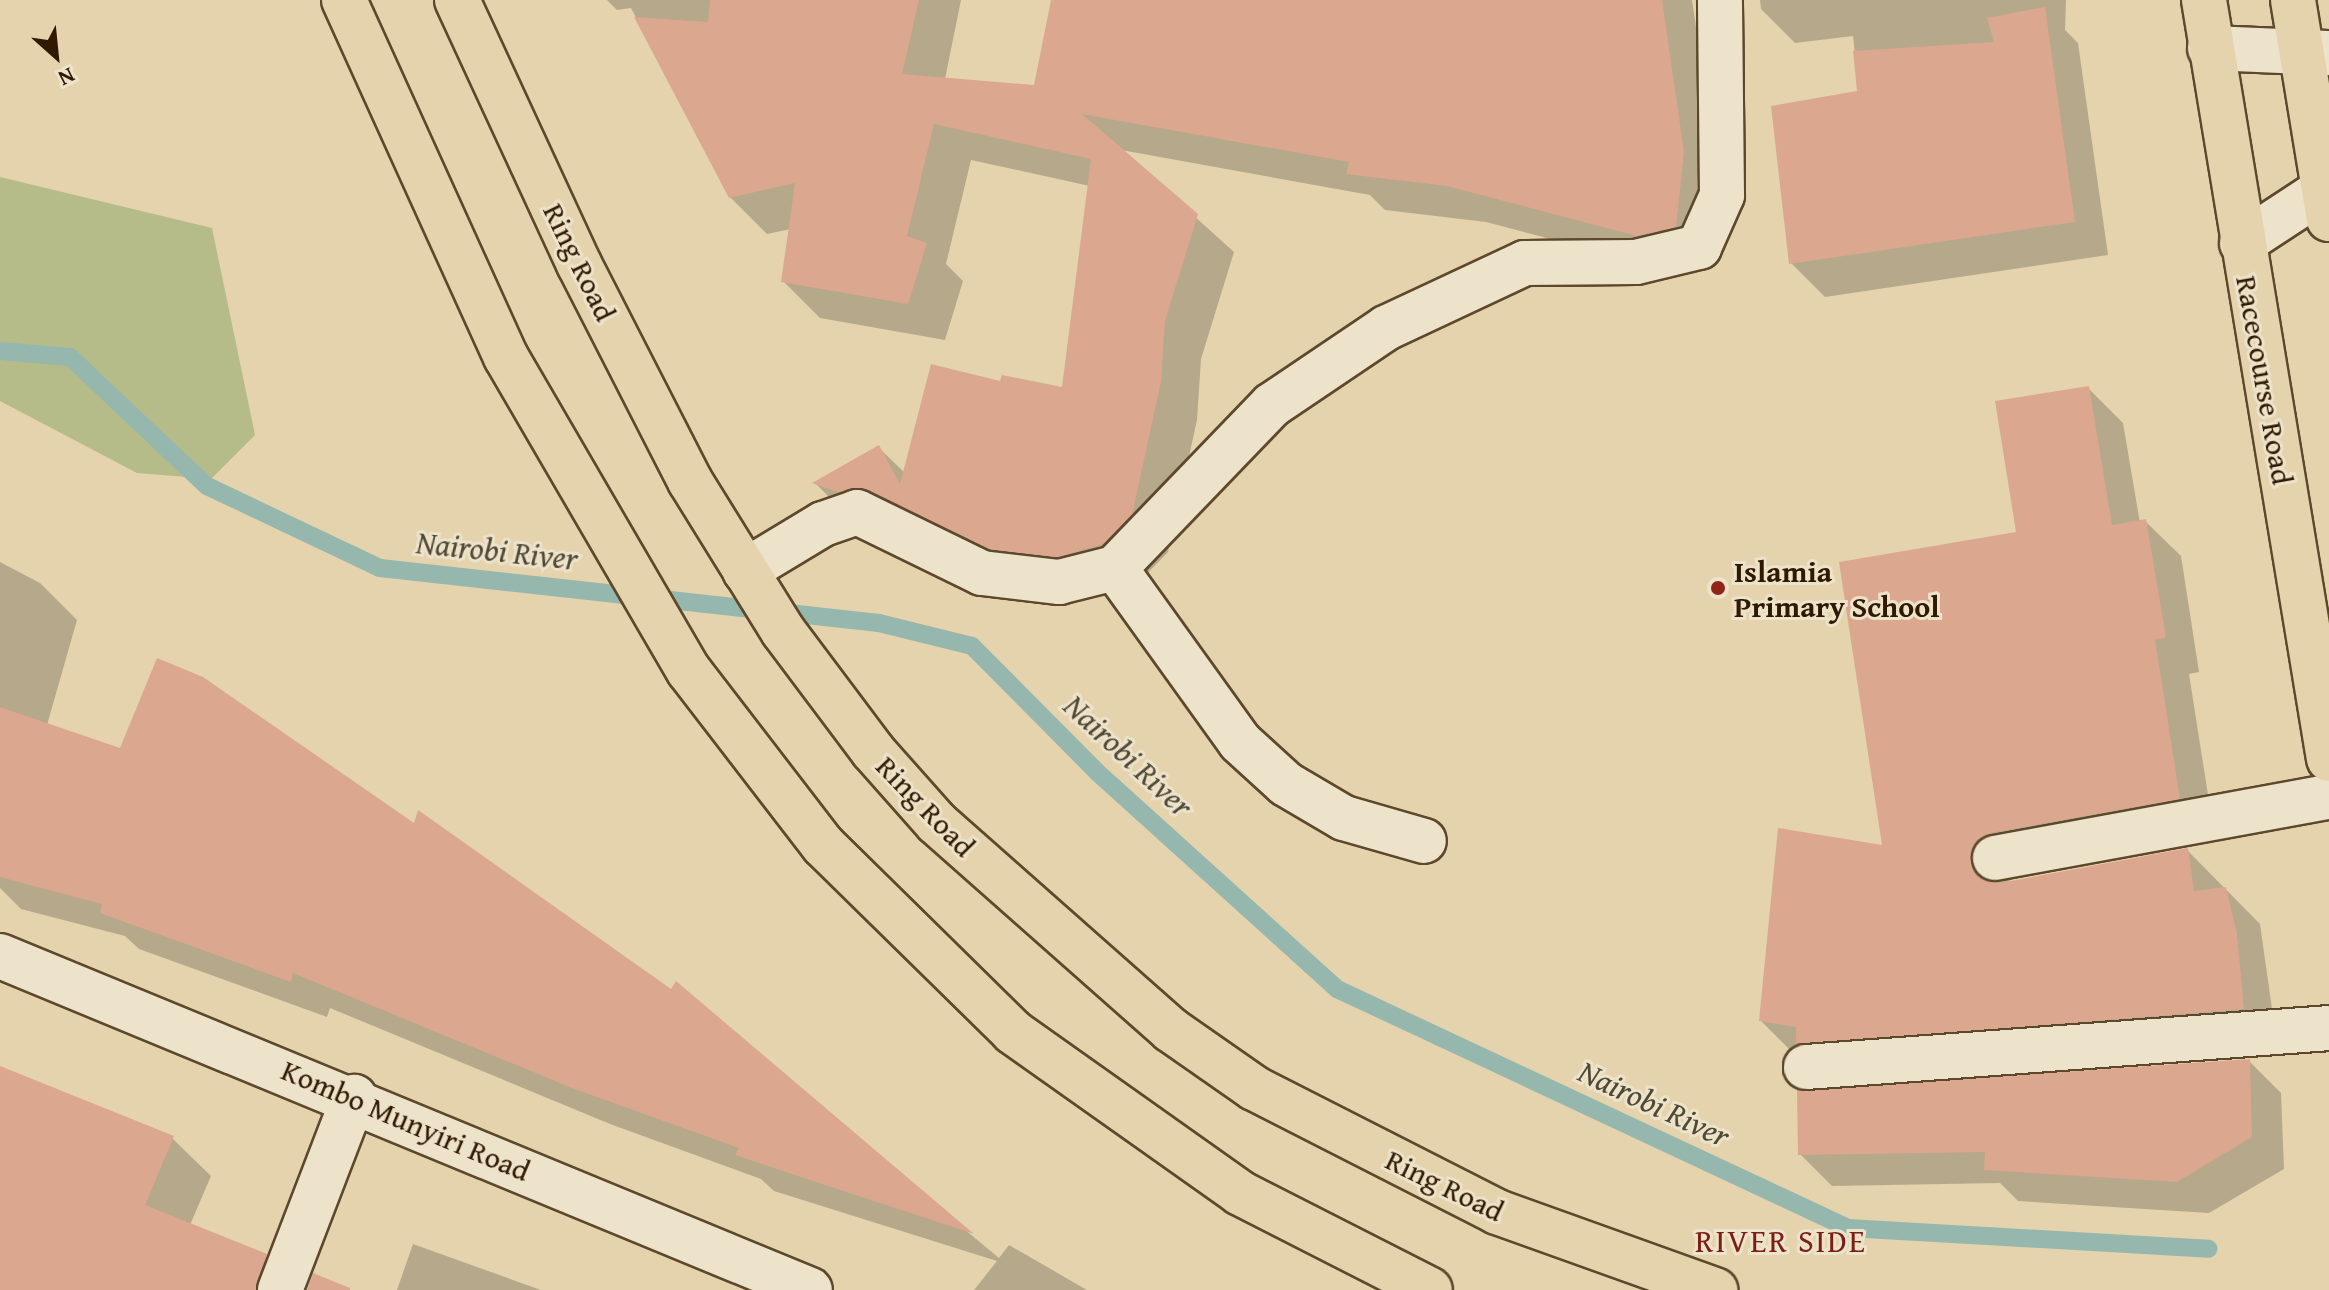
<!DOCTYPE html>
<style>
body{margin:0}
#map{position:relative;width:2329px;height:1290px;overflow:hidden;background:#e4d3ad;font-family:"Gentium Book Plus",serif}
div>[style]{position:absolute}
.green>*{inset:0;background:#b6bc89}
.shadow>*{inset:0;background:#0003}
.stream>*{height:18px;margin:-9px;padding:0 9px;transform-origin:9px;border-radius:9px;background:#95b7ad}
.building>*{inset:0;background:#dca78f}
.roads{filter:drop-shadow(2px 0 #5d482c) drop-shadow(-2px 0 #5d482c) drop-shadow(0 2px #5d482c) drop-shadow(0 -2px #5d482c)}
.minor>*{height:44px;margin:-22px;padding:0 22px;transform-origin:22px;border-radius:22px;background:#ede2ca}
.major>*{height:44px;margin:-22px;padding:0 22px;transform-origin:22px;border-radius:22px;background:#e4d3ad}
.dots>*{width:22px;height:22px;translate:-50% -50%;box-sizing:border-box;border:4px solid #ede2ca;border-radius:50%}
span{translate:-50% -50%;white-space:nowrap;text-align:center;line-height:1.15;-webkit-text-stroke:6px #ede2ca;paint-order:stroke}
.street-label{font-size:30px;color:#301901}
.poi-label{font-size:30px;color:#301901;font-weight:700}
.left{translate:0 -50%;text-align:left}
.water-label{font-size:32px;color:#4e4835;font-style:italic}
.neighbourhood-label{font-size:32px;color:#7a1f14;letter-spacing:2px}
.north{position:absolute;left:16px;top:16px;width:80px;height:80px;-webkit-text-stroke:6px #ede2ca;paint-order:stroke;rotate:153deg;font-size:22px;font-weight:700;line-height:32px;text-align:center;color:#301901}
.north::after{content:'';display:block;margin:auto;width:28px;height:36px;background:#301901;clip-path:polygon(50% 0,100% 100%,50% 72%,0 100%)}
</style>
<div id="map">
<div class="green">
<i style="clip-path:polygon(0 177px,212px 228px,255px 435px,211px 479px,137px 473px,0 401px)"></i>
</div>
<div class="shadow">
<i style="clip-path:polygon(607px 0,961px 0,945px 79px,1035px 87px,1053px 0,1692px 0,1720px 190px,1675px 272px,1486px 222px,1385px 210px,1370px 195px,1121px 150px,1234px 252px,1201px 359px,1197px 420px,1168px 552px,1140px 581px,1095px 593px,851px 519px,815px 483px,878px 447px,905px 473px,1002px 383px,1064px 390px,1090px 186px,971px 160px,946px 264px,963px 281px,945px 340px,820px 318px,783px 281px,791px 229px,767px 234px,730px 197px,631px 8px,617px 10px)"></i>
<i style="clip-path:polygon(1760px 0,2066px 0,2065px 30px,2078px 43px,2108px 255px,1825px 297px,1791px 263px,1859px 93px,1853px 36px,1795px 43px,1761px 9px)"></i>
<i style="clip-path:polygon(2088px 388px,2123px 423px,2140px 523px,2146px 522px,2181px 556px,2199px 672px,2189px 674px,2214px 833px,2026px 868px,2007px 883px,2187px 850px,2260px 924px,2277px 1044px,1796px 1056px,1761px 1021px,1884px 847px,2018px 534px)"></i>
<i style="clip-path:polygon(0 562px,40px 583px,77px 620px,47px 725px,781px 1077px,999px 1258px,1009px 1245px,1087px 1290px,974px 1290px,997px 1261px,774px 1191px,761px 1179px,610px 1124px,330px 1008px,327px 1017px,139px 949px,125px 936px,21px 909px,0 888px)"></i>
<i style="clip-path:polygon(2249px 1061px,2281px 1093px,2284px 1169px,2209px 1213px,2018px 1201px,2000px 1183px,1832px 1186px,1800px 1154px)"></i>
<i style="clip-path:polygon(0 1068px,172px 1138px,211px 1176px,190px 1225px,266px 1256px,300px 1290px,0 1290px)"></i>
<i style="clip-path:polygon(413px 1244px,541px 1290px,397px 1290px)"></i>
</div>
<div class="stream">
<i style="left:0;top:351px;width:70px;rotate:4.9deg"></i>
<i style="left:70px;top:357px;width:188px;rotate:43.3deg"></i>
<i style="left:207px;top:486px;width:191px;rotate:25.4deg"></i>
<i style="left:380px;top:568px;width:502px;rotate:6.29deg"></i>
<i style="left:879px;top:623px;width:96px;rotate:13.9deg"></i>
<i style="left:972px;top:646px;width:177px;rotate:45.2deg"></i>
<i style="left:1097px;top:772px;width:324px;rotate:42.1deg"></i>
<i style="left:1337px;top:989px;width:564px;rotate:25.07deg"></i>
<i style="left:1848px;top:1228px;width:361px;rotate:3.3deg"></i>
</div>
<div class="building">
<i style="clip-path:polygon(710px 0,919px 0,902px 74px,1034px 85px,1051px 0,1662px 0,1684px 152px,1676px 227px,1637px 236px,1447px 186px,1346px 174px,1349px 162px,1082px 114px,1198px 214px,1165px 321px,1161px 382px,1132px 515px,1103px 544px,1057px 557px,989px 549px,867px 489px,837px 492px,812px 483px,879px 445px,900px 484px,931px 364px,1000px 381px,1002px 375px,1062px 387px,1091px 159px,934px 124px,907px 236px,927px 243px,908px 304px,781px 282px,795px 183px,729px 198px,634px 17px,708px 22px)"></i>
<i style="clip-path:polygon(2045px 7px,2075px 222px,1789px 264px,1771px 106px,1857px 91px,1853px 51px,1994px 42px,1987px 18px)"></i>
<i style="clip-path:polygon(2089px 386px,2112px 525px,2146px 519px,2166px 638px,2155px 639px,2180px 799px,1990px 833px,1972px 849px,1971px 863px,1986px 881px,2000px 883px,2188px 848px,2194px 891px,2226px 887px,2237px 934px,2244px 1009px,1796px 1045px,1796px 1027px,1759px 1021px,1778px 828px,1882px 845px,1839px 562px,2016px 532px,1995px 401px)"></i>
<i style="clip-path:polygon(157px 658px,203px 677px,414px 823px,418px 810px,671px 989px,676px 981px,974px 1234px,735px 1155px,739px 1148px,572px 1088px,293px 973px,291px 982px,100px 913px,102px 904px,0 877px,0 707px,120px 748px)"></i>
<i style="clip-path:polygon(2250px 1059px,2252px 1137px,2177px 1182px,1984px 1170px,1985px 1152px,1798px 1155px,1797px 1090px)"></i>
<i style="clip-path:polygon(0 1066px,174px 1136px,145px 1205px,267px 1254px,256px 1290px,0 1290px)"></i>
<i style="clip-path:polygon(313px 1273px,350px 1288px,350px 1290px,307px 1290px)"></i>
</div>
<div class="roads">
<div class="minor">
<i style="left:2210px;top:48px;width:119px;rotate:2.4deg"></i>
<i style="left:2242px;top:243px;width:104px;rotate:-33.2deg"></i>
<i style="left:1115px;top:568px;width:214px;rotate:54.3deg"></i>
<i style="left:1240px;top:742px;width:62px;rotate:42.4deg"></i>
<i style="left:1286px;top:784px;width:67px;rotate:30.4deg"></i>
<i style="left:1344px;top:818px;width:83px;rotate:16deg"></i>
<i style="left:745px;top:571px;width:91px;rotate:-31.1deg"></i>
<i style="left:823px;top:524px;width:36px;rotate:-19deg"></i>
<i style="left:857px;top:512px;width:139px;rotate:26deg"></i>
<i style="left:982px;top:573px;width:78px;rotate:6.7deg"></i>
<i style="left:1059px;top:582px;width:58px;rotate:-14deg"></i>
<i style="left:1115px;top:568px;width:226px;rotate:-46.1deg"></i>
<i style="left:1272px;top:405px;width:138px;rotate:-34deg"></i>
<i style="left:1386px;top:328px;width:153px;rotate:-25.1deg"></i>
<i style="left:1525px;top:263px;width:111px;rotate:-0.5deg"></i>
<i style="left:1636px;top:262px;width:65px;rotate:-13.4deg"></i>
<i style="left:1699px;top:247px;width:57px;rotate:-66.1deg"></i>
<i style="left:1722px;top:195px;width:195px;rotate:-90.6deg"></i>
<i style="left:1995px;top:858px;width:340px;rotate:-10.4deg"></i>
<i style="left:0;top:956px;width:876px;rotate:22.41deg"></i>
<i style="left:1806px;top:1067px;width:524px;rotate:-4.26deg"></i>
<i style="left:280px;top:1290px;width:207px;rotate:-69deg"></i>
</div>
<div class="major">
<i style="left:344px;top:0;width:392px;rotate:65.6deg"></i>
<i style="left:506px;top:357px;width:363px;rotate:59.8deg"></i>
<i style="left:689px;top:671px;width:220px;rotate:52.4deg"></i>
<i style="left:823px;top:845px;width:267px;rotate:44.5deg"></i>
<i style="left:1013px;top:1032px;width:278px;rotate:35.3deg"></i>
<i style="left:1240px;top:1193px;width:213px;rotate:27deg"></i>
<i style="left:457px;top:0;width:291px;rotate:65.2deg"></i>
<i style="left:579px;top:264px;width:244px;rotate:62.9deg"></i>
<i style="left:690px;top:481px;width:176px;rotate:58.2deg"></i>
<i style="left:783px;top:631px;width:150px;rotate:53.1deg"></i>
<i style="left:873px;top:751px;width:96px;rotate:48.4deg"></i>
<i style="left:937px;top:823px;width:312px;rotate:41.5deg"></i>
<i style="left:1171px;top:1030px;width:101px;rotate:34.9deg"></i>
<i style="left:1254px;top:1088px;width:273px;rotate:27deg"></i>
<i style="left:1497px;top:1212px;width:232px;rotate:19.7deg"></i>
<i style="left:2204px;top:0;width:769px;rotate:80.65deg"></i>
<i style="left:2293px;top:0;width:222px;rotate:80.7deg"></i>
</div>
</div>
<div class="dots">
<i style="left:1718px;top:588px;background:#8f2418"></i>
</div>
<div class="street-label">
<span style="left:580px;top:262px;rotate:64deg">Ring Road</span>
<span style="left:2265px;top:380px;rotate:80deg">Racecourse Road</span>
<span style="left:926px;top:806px;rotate:46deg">Ring Road</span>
<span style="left:406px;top:1120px;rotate:23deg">Kombo Munyiri Road</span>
<span style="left:1445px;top:1185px;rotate:26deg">Ring Road</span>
</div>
<div class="poi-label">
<span class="left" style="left:1734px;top:588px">Islamia<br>Primary School</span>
</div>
<div class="water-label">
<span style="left:497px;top:551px;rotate:6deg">Nairobi River</span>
<span style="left:1128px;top:756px;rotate:43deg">Nairobi River</span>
<span style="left:1654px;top:1104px;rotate:25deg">Nairobi River</span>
</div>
<div class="neighbourhood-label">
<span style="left:1781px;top:1241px">RIVER SIDE</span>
</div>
<div class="north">N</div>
</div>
